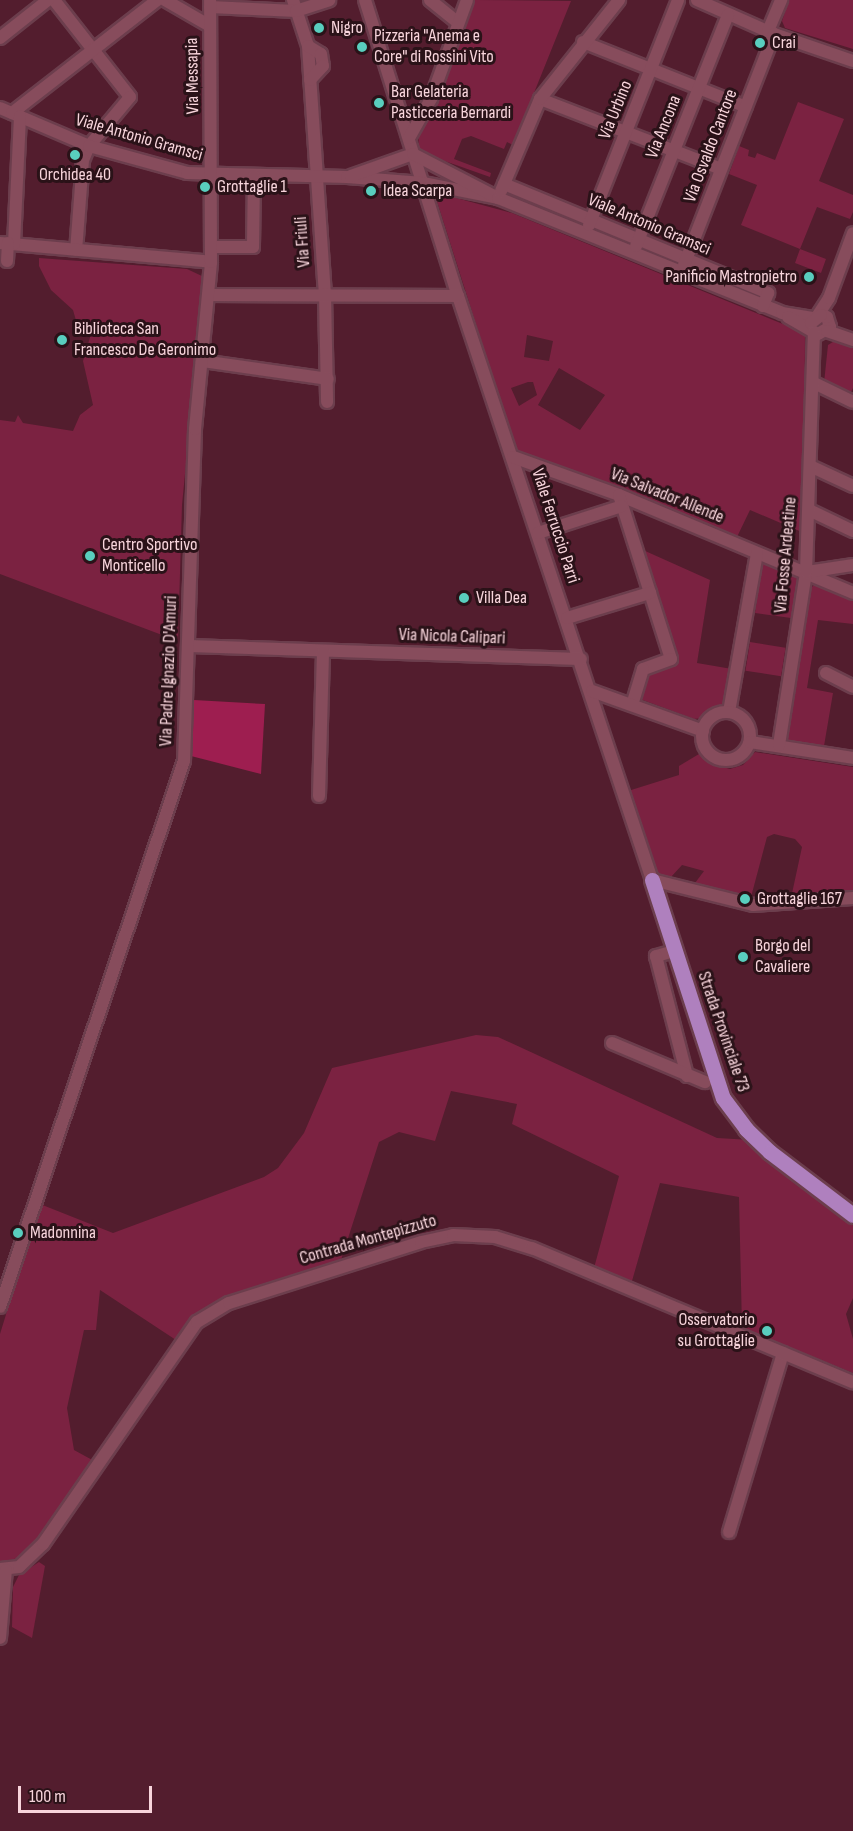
<!DOCTYPE html>
<style>
body{margin:0}
#map{position:relative;width:853px;height:1831px;overflow:hidden;background:#531d2e;font-family:"Sofia Sans Condensed",sans-serif}
div>[style]{position:absolute}
.green>*{inset:0;background:#7b2241;transform-origin:0 0}
.forest>*{inset:0;background:#9e1e50}
.roads{filter:drop-shadow(2px 0 #6c3e4d) drop-shadow(-2px 0 #6c3e4d) drop-shadow(0 2px #6c3e4d) drop-shadow(0 -2px #6c3e4d)}
.minor>*{height:12px;margin:-6px;padding:0 6px;transform-origin:6px;border-radius:6px;background:#874c5c}
.minor>.ring{margin:-6px;padding:0;box-sizing:content-box;background:none;border:12px solid #874c5c;border-radius:50%}
.major>*{height:15px;margin:-7.5px;padding:0 7.5px;transform-origin:7.5px;border-radius:7.5px;background:#af80be}
.dots>*{width:16px;height:16px;translate:-50% -50%;box-sizing:border-box;border:3px solid #2a1218;border-radius:50%}
span{translate:-50% -50%;white-space:nowrap;text-align:center;line-height:1.15;-webkit-text-stroke:6px #2a1218;paint-order:stroke}
.poi-label{font-size:18px;color:#f8d5dc}
.left{translate:0 -50%;text-align:left}
.right{translate:-100% -50%;text-align:right}
.street-label{font-size:18px;color:#f8d5dc}
.scale{position:absolute;left:18px;top:1786px;width:134px;height:27px;box-sizing:border-box;border:3px solid #f8d5dc;border-top:0;padding-left:8px;font-size:18px;line-height:21px;white-space:nowrap;color:#f8d5dc;-webkit-text-stroke:4px #2a1218;paint-order:stroke}
</style>
<div id="map">
<div class="green">
<i style="clip-path:polygon(475px 0,571px 1px,513px 145px,507px 142px,504px 149px,471px 136px,462px 139px,454px 159px,491px 173px,490px 177px,419px 152px,418px 128px,431px 118px)"></i>
<i style="clip-path:polygon(789px 0,853px 0,853px 49px,785px 28px,782px 21px)"></i>
<i style="clip-path:polygon(798px 102px,844px 119px,819px 181px,853px 195px,853px 212px,850px 219px,817px 207px,800px 249px,826px 259px,821px 273px,795px 263px,800px 249px,741px 225px,757px 185px,729px 174px,739px 146px,749px 150px,748px 156px,755px 158px,757px 153px,775px 160px)"></i>
<i style="clip-path:polygon(evenodd,434px 192px,512px 213px,805px 333px,804px 533px,750px 510px,736px 539px,610px 484px,516px 450px,434px 192px,527px 335px,553px 341px,549px 361px,524px 357px,527px 335px,434px 192px,559px 368px,605px 395px,580px 430px,538px 405px,559px 368px,434px 192px,528px 382px,533px 382px,537px 395px,519px 406px,511px 388px,528px 382px)"></i>
<i style="clip-path:polygon(39px 258px,187px 269px,204px 277px,182px 505px,178px 641px,0 574px,0 420px,15px 422px,18px 415px,23px 423px,73px 431px,80px 415px,93px 405px,83px 361px,91px 334px,79px 331px,73px 310px,51px 290px,39px 266px)"></i>
<i style="clip-path:polygon(836px 340px,853px 348px,853px 388px,849px 396px,824px 383px,828px 345px)"></i>
<i style="clip-path:polygon(643px 550px,710px 580px,697px 663px,732px 669px,726px 705px,702px 718px,694px 719px,640px 699px,649px 671px,677px 660px)"></i>
<i style="clip-path:polygon(762px 563px,798px 578px,791px 618px,755px 613px)"></i>
<i style="clip-path:polygon(815px 584px,853px 601px,853px 624px,818px 620px,807px 688px,833px 693px,824px 746px,787px 740px,811px 588px)"></i>
<i style="left:750px;top:642px;width:36px;height:29px;rotate:9deg"></i>
<i style="clip-path:polygon(755px 752px,853px 767px,853px 892px,791px 898px,802px 847px,795px 839px,774px 834px,767px 837px,751px 897px,695px 883px,704px 871px,682px 865px,671px 877px,657px 874px,628px 791px,679px 775px,679px 766px,699px 754px,709px 763px,730px 769px,743px 765px)"></i>
<i style="clip-path:polygon(476px 1035px,498px 1037px,717px 1138px,751px 1140px,853px 1216px,853px 1298px,846px 1314px,853px 1339px,853px 1373px,742px 1328px,739px 1197px,660px 1183px,632px 1281px,670px 1299px,594px 1268px,619px 1176px,512px 1124px,517px 1104px,451px 1091px,435px 1141px,399px 1132px,379px 1142px,341px 1260px,221px 1300px,179px 1342px,100px 1290px,96px 1330px,84px 1330px,67px 1408px,74px 1450px,96px 1462px,28px 1556px,0 1562px,0 1334px,40px 1204px,113px 1233px,264px 1177px,278px 1168px,304px 1133px,332px 1068px)"></i>
<i style="clip-path:polygon(39px 1562px,45px 1566px,32px 1638px,12px 1627px,13px 1587px,19px 1575px)"></i>
</div>
<div class="forest">
<i style="clip-path:polygon(194px 700px,265px 704px,261px 774px,191px 756px)"></i>
</div>
<div class="roads">
<div class="minor">
<i style="left:54px;top:0;width:123px;rotate:51.9deg"></i>
<i style="left:130px;top:97px;width:64px;rotate:129.9deg"></i>
<i style="left:89px;top:146px;width:15px;rotate:113deg"></i>
<i style="left:83px;top:160px;width:90px;rotate:94.4deg"></i>
<i style="left:165px;top:0;width:52px;rotate:30deg"></i>
<i style="left:293px;top:0;width:48px;rotate:71.9deg"></i>
<i style="left:308px;top:46px;width:249px;rotate:86.1deg"></i>
<i style="left:325px;top:294px;width:108px;rotate:88.9deg"></i>
<i style="left:365px;top:0;width:310px;rotate:72.6deg"></i>
<i style="left:458px;top:296px;width:615px;rotate:71.62deg"></i>
<i style="left:652px;top:880px;width:104px;rotate:13.9deg"></i>
<i style="left:753px;top:905px;width:100px;rotate:-4deg"></i>
<i style="left:430px;top:0;width:36px;rotate:39deg"></i>
<i style="left:697px;top:0;width:84px;rotate:23.8deg"></i>
<i style="left:774px;top:34px;width:83px;rotate:18.9deg"></i>
<i style="left:210px;top:7px;width:86px;rotate:2.7deg"></i>
<i style="left:296px;top:11px;width:35px;rotate:-18deg"></i>
<i style="left:768px;top:31px;width:34px;rotate:-67deg"></i>
<i style="left:0;top:38px;width:61px;rotate:-38.4deg"></i>
<i style="left:583px;top:42px;width:175px;rotate:21.7deg"></i>
<i style="left:308px;top:46px;width:15px;rotate:32deg"></i>
<i style="left:321px;top:54px;width:12px;rotate:81deg"></i>
<i style="left:323px;top:66px;width:19px;rotate:133deg"></i>
<i style="left:540px;top:99px;width:194px;rotate:21.1deg"></i>
<i style="left:0;top:108px;width:97px;rotate:23.1deg"></i>
<i style="left:89px;top:146px;width:102px;rotate:15.4deg"></i>
<i style="left:187px;top:173px;width:160px;rotate:1.4deg"></i>
<i style="left:347px;top:177px;width:76px;rotate:4.5deg"></i>
<i style="left:423px;top:183px;width:76px;rotate:11.3deg"></i>
<i style="left:12px;top:113px;width:184px;rotate:-37.9deg"></i>
<i style="left:409px;top:138px;width:45px;rotate:-60.6deg"></i>
<i style="left:431px;top:99px;width:105px;rotate:-70deg"></i>
<i style="left:351px;top:176px;width:66px;rotate:-19.5deg"></i>
<i style="left:413px;top:154px;width:96px;rotate:27.4deg"></i>
<i style="left:498px;top:198px;width:306px;rotate:22deg"></i>
<i style="left:782px;top:313px;width:31px;rotate:9deg"></i>
<i style="left:504px;top:184px;width:286px;rotate:22.4deg"></i>
<i style="left:768px;top:293px;width:14px;rotate:111deg"></i>
<i style="left:501px;top:191px;width:100px;rotate:-67deg"></i>
<i style="left:540px;top:99px;width:127px;rotate:-51.4deg"></i>
<i style="left:589px;top:225px;width:242px;rotate:-68.4deg"></i>
<i style="left:0;top:243px;width:212px;rotate:5.1deg"></i>
<i style="left:14px;top:244px;width:128px;rotate:-87.3deg"></i>
<i style="left:636px;top:246px;width:249px;rotate:-68.3deg"></i>
<i style="left:211px;top:247px;width:42px"></i>
<i style="left:253px;top:247px;width:71px;rotate:-89.2deg"></i>
<i style="left:7px;top:261px;width:18px;rotate:-87deg"></i>
<i style="left:684px;top:265px;width:248px;rotate:-68.7deg"></i>
<i style="left:209px;top:295px;width:249px;rotate:0.2deg"></i>
<i style="left:818px;top:315px;width:20px;rotate:-57deg"></i>
<i style="left:829px;top:298px;width:69px;rotate:-69.7deg"></i>
<i style="left:788px;top:317px;width:34px;rotate:30deg"></i>
<i style="left:818px;top:334px;width:14px;rotate:-30deg"></i>
<i style="left:830px;top:327px;width:10px;rotate:-107deg"></i>
<i style="left:827px;top:317px;width:6px;rotate:-162deg"></i>
<i style="left:821px;top:315px;width:13px;rotate:141deg"></i>
<i style="left:827px;top:331px;width:28px;rotate:19deg"></i>
<i style="left:202px;top:361px;width:127px;rotate:8.1deg"></i>
<i style="left:814px;top:383px;width:43px;rotate:26deg"></i>
<i style="left:513px;top:457px;width:113px;rotate:19.7deg"></i>
<i style="left:619px;top:495px;width:254px;rotate:22.7deg"></i>
<i style="left:810px;top:466px;width:47px;rotate:24.9deg"></i>
<i style="left:619px;top:495px;width:172px;rotate:72.4deg"></i>
<i style="left:671px;top:659px;width:30px;rotate:160deg"></i>
<i style="left:643px;top:669px;width:37px;rotate:107deg"></i>
<i style="left:809px;top:510px;width:49px;rotate:25.5deg"></i>
<i style="left:538px;top:533px;width:88px;rotate:-17.8deg"></i>
<i style="left:807px;top:572px;width:47px;rotate:-8.7deg"></i>
<i style="left:567px;top:618px;width:87px;rotate:-16.8deg"></i>
<i style="left:188px;top:646px;width:393px;rotate:1.9deg"></i>
<i style="left:826px;top:673px;width:30px;rotate:27deg"></i>
<i style="left:592px;top:691px;width:118px;rotate:19.8deg"></i>
<i style="left:729px;top:712px;width:161px;rotate:-80deg"></i>
<i class="ring" style="left:702px;top:712px;width:36px;height:36px"></i>
<i style="left:750px;top:742px;width:104px;rotate:8.8deg"></i>
<i style="left:779px;top:745px;width:175px;rotate:-81.1deg"></i>
<i style="left:806px;top:572px;width:240px;rotate:-88.1deg"></i>
<i style="left:319px;top:796px;width:145px;rotate:-88.4deg"></i>
<i style="left:674px;top:951px;width:19px;rotate:164deg"></i>
<i style="left:656px;top:956px;width:124px;rotate:75.5deg"></i>
<i style="left:612px;top:1043px;width:101px;rotate:22.8deg"></i>
<i style="left:0;top:1307px;width:576px;rotate:-71.38deg"></i>
<i style="left:184px;top:761px;width:332px;rotate:-88.1deg"></i>
<i style="left:195px;top:429px;width:168px;rotate:-84.5deg"></i>
<i style="left:211px;top:262px;width:262px;rotate:-90.2deg"></i>
<i style="left:729px;top:1532px;width:187px;rotate:-73.2deg"></i>
<i style="left:0;top:1569px;width:19px;rotate:-6deg"></i>
<i style="left:19px;top:1567px;width:33px;rotate:-44deg"></i>
<i style="left:43px;top:1544px;width:270px;rotate:-55.3deg"></i>
<i style="left:197px;top:1322px;width:37px;rotate:-31deg"></i>
<i style="left:229px;top:1303px;width:201px;rotate:-17.6deg"></i>
<i style="left:421px;top:1242px;width:33px;rotate:-12deg"></i>
<i style="left:453px;top:1235px;width:42px;rotate:2.7deg"></i>
<i style="left:495px;top:1237px;width:39px;rotate:17deg"></i>
<i style="left:532px;top:1248px;width:348px;rotate:22.7deg"></i>
<i style="left:0;top:1638px;width:68px;rotate:-85deg"></i>
</div>
<div class="major">
<i style="left:652px;top:880px;width:229px;rotate:72deg"></i>
<i style="left:723px;top:1098px;width:39px;rotate:53deg"></i>
<i style="left:746px;top:1129px;width:33px;rotate:44deg"></i>
<i style="left:770px;top:1152px;width:104px;rotate:37.2deg"></i>
</div>
</div>
<div class="dots">
<i style="left:319px;top:28px;background:#59cebe"></i>
<i style="left:760px;top:43px;background:#59cebe"></i>
<i style="left:362px;top:47px;background:#59cebe"></i>
<i style="left:379px;top:103px;background:#59cebe"></i>
<i style="left:75px;top:155px;background:#59cebe"></i>
<i style="left:205px;top:187px;background:#59cebe"></i>
<i style="left:371px;top:191px;background:#59cebe"></i>
<i style="left:809px;top:277px;background:#59cebe"></i>
<i style="left:62px;top:340px;background:#59cebe"></i>
<i style="left:90px;top:556px;background:#59cebe"></i>
<i style="left:464px;top:598px;background:#59cebe"></i>
<i style="left:745px;top:899px;background:#59cebe"></i>
<i style="left:743px;top:957px;background:#59cebe"></i>
<i style="left:18px;top:1233px;background:#59cebe"></i>
<i style="left:767px;top:1331px;background:#59cebe"></i>
</div>
<div class="poi-label">
<span class="left" style="left:331px;top:28px">Nigro</span>
<span class="left" style="left:374px;top:47px">Pizzeria "Anema e<br>Core" di Rossini Vito</span>
<span class="left" style="left:772px;top:43px">Crai</span>
<span class="left" style="left:391px;top:103px">Bar Gelateria<br>Pasticceria Bernardi</span>
<span style="left:75px;top:175px">Orchidea 40</span>
<span class="left" style="left:217px;top:187px">Grottaglie 1</span>
<span class="left" style="left:383px;top:191px">Idea Scarpa</span>
<span class="right" style="left:797px;top:277px">Panificio Mastropietro</span>
<span class="left" style="left:74px;top:340px">Biblioteca San<br>Francesco De Geronimo</span>
<span class="left" style="left:102px;top:556px">Centro Sportivo<br>Monticello</span>
<span class="left" style="left:476px;top:598px">Villa Dea</span>
<span class="left" style="left:757px;top:899px">Grottaglie 167</span>
<span class="left" style="left:755px;top:957px">Borgo del<br>Cavaliere</span>
<span class="left" style="left:30px;top:1233px">Madonnina</span>
<span class="right" style="left:755px;top:1331px">Osservatorio<br>su Grottaglie</span>
</div>
<div class="street-label">
<span style="left:193px;top:76px;rotate:-91deg">Via Messapia</span>
<span style="left:616px;top:110px;rotate:-68deg">Via Urbino</span>
<span style="left:664px;top:127px;rotate:-68deg">Via Ancona</span>
<span style="left:139px;top:138px;rotate:16deg">Viale Antonio Gramsci</span>
<span style="left:711px;top:146px;rotate:-69deg">Via Osvaldo Cantore</span>
<span style="left:649px;top:225px;rotate:23deg">Viale Antonio Gramsci</span>
<span style="left:303px;top:242px;rotate:-94deg">Via Friuli</span>
<span style="left:667px;top:496px;rotate:22deg">Via Salvador Allende</span>
<span style="left:555px;top:526px;rotate:72deg">Viale Ferruccio Parri</span>
<span style="left:786px;top:555px;rotate:-85deg">Via Fosse Ardeatine</span>
<span style="left:452px;top:637px;rotate:2deg">Via Nicola Calipari</span>
<span style="left:169px;top:671px;rotate:-88deg">Via Padre Ignazio D'Amuri</span>
<span style="left:723px;top:1032px;rotate:71deg">Strada Provinciale 73</span>
<span style="left:368px;top:1240px;rotate:-16deg">Contrada Montepizzuto</span>
</div>
<div class="scale">100 m</div>
</div>
